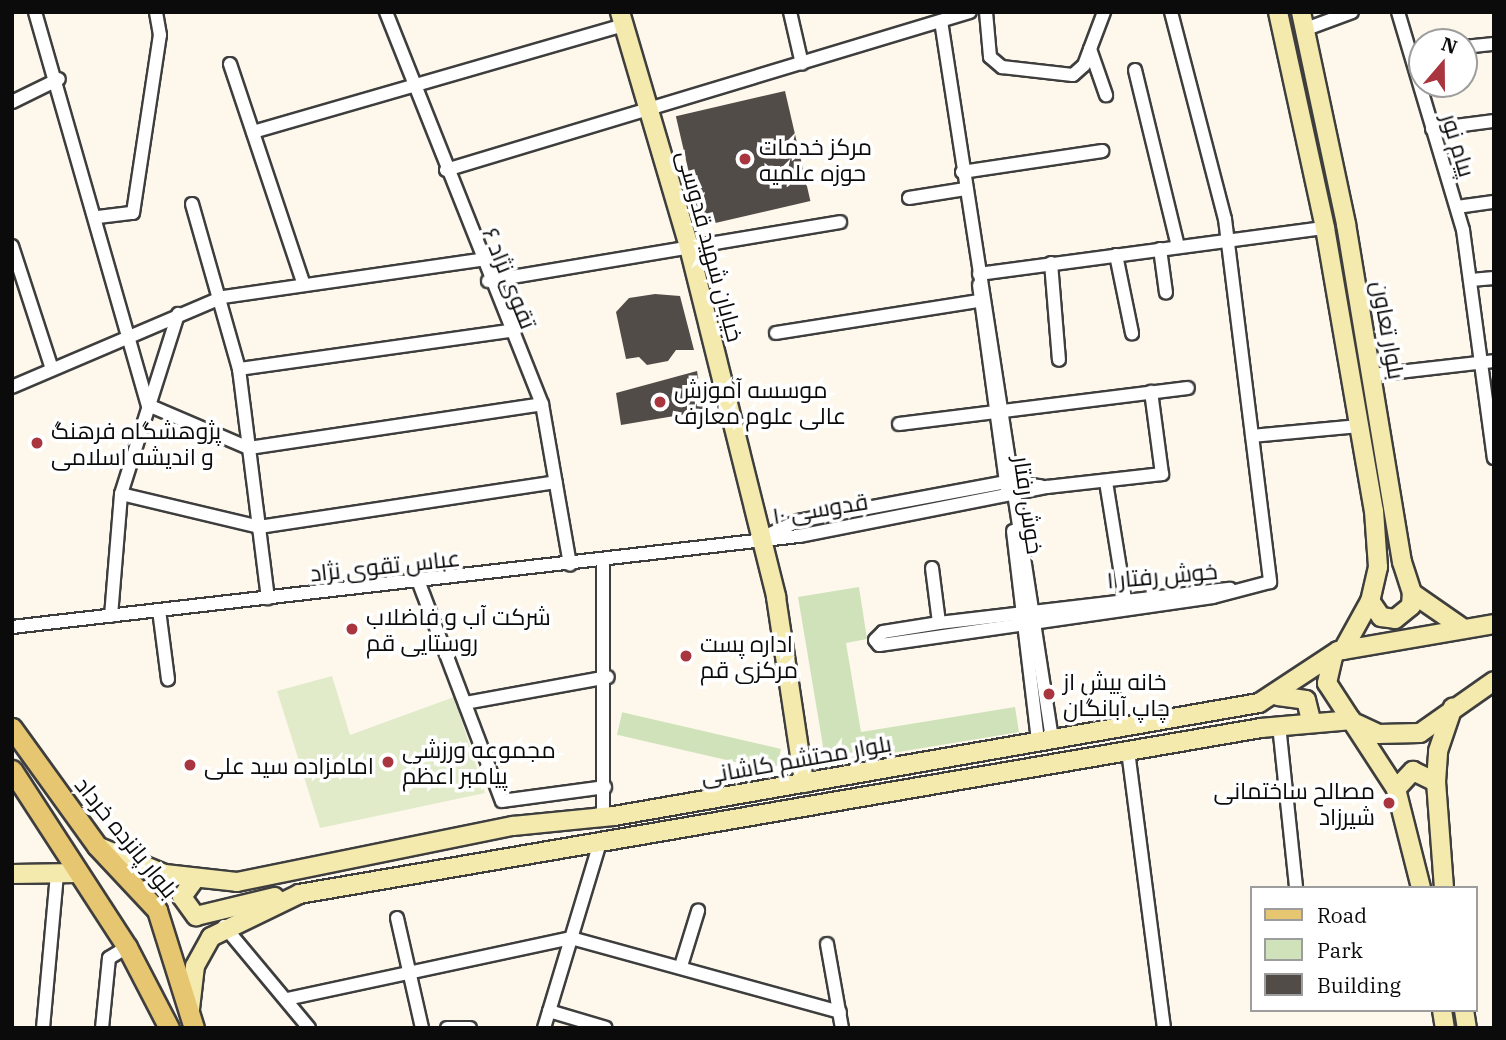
<!DOCTYPE html>
<meta charset="utf-8">
<style>
body{margin:0}
#map{position:relative;width:1506px;height:1040px;overflow:hidden;background:#fdf8eb;font-family:"IBM Plex Serif",Cairo,serif}
div>[style]{position:absolute}
.green>*{inset:0;background:#d0e2ba;transform-origin:0 0}
.pitch>*{inset:0;background:#e1ebca}
.building>*{inset:0;background:#524c49;transform-origin:0 0}
.roads{filter:drop-shadow(2px 0 #3e3e3e) drop-shadow(-2px 0 #3e3e3e) drop-shadow(0 2px #3e3e3e) drop-shadow(0 -2px #3e3e3e)}
.minor>*{height:12px;margin:-6px;padding:0 6px;transform-origin:6px;border-radius:6px;background:#fff}
.secondary>*{height:18px;margin:-9px;padding:0 9px;transform-origin:9px;border-radius:9px;background:#f5eaae}
.primary>*{height:19px;margin:-9.5px;padding:0 9.5px;transform-origin:9.5px;border-radius:9.5px;background:#e7c671}
.dots>*{width:19px;height:19px;translate:-50% -50%;box-sizing:border-box;border:4px solid #fff;border-radius:50%}
span{translate:-50% -50%;white-space:nowrap;text-align:center;line-height:1.15;-webkit-text-stroke:7px #fff;paint-order:stroke}
.street-label{font-size:23px;color:#0b0b0b}
.poi-label{font-size:23px;color:#0b0b0b}
.left{translate:0 -50%;text-align:left}
.right{translate:-100% -50%;text-align:right}
.frame{position:absolute;inset:0;border:14px solid #0b0b0b;pointer-events:none}
.legend{position:absolute;left:1250px;top:886px;width:228px;height:126px;box-sizing:border-box;background:#fff;border:2px solid #9d9d9d;margin:0;padding:9px 12px;list-style:none;font-size:21px;color:#0b0b0b}
.legend li{display:flex;align-items:center;gap:14px;height:35px}
.legend b{width:35px;border:2px solid #9d9d9d}
.north{position:absolute;left:1408px;top:28px;width:70px;height:70px;box-sizing:border-box;background:#fff;border:2px solid #9d9d9d;border-radius:50%;rotate:20deg;font-size:19px;font-weight:700;line-height:28px;text-align:center;color:#0b0b0b}
.north::after{content:'';display:block;margin:auto;width:24px;height:32px;background:#a9353f;clip-path:polygon(50% 0,100% 100%,50% 72%,0 100%)}
</style>
<div id="map">
<div class="green">
<i style="clip-path:polygon(859px 587px,867px 639px,846px 643px,861px 732px,1015px 707px,1019px 732px,826px 764px,798px 597px)"></i>
<i style="left:781px;top:749px;width:23px;height:163px;rotate:103deg"></i>
</div>
<div class="pitch">
<i style="clip-path:polygon(332px 676px,350px 735px,454px 697px,485px 793px,320px 828px,277px 691px)"></i>
</div>
<div class="building">
<i style="left:785px;top:91px;width:113px;height:112px;rotate:77deg"></i>
<i style="clip-path:polygon(655px 294px,680px 296px,694px 350px,676px 350px,668px 361px,647px 365px,639px 357px,626px 359px,616px 312px,629px 298px)"></i>
<i style="clip-path:polygon(697px 371px,704px 411px,621px 425px,616px 393px)"></i>
</div>
<div class="roads">
<div class="minor">
<i style="left:35px;top:12px;width:409px;rotate:74deg"></i>
<i style="left:148px;top:405px;width:110px;rotate:23.1deg"></i>
<i style="left:249px;top:448px;width:296px;rotate:-8.5deg"></i>
<i style="left:386px;top:12px;width:422px;rotate:68.3deg"></i>
<i style="left:542px;top:404px;width:163px;rotate:80.1deg"></i>
<i style="left:790px;top:12px;width:53px;rotate:77deg"></i>
<i style="left:986px;top:12px;width:45px;rotate:84.9deg"></i>
<i style="left:990px;top:57px;width:16px;rotate:40deg"></i>
<i style="left:1002px;top:67px;width:71px;rotate:6.4deg"></i>
<i style="left:1073px;top:75px;width:15px;rotate:-42deg"></i>
<i style="left:1084px;top:65px;width:57px;rotate:-69.3deg"></i>
<i style="left:1171px;top:12px;width:214px;rotate:75.4deg"></i>
<i style="left:1225px;top:219px;width:366px;rotate:82.9deg"></i>
<i style="left:1270px;top:582px;width:59px;rotate:165.3deg"></i>
<i style="left:1213px;top:597px;width:337px;rotate:171.8deg"></i>
<i style="left:879px;top:645px;width:6px;rotate:-129deg"></i>
<i style="left:875px;top:640px;width:11px;rotate:-45deg"></i>
<i style="left:883px;top:632px;width:57px;rotate:-9.1deg"></i>
<i style="left:939px;top:623px;width:293px;rotate:-6.7deg"></i>
<i style="left:1398px;top:12px;width:227px;rotate:73.4deg"></i>
<i style="left:1463px;top:230px;width:230px;rotate:82.3deg"></i>
<i style="left:941px;top:21px;width:727px;rotate:81.21deg"></i>
<i style="left:1306px;top:29px;width:49px;rotate:-20.3deg"></i>
<i style="left:1464px;top:47px;width:30px;rotate:-6deg"></i>
<i style="left:1090px;top:49px;width:49px;rotate:70.8deg"></i>
<i style="left:230px;top:64px;width:233px;rotate:71.5deg"></i>
<i style="left:1135px;top:70px;width:182px;rotate:76.3deg"></i>
<i style="left:12px;top:102px;width:52px;rotate:-26.1deg"></i>
<i style="left:1432px;top:129px;width:63px;rotate:-7.4deg"></i>
<i style="left:253px;top:132px;width:385px;rotate:-16.1deg"></i>
<i style="left:446px;top:170px;width:547px;rotate:-16.78deg"></i>
<i style="left:962px;top:172px;width:142px;rotate:-8.5deg"></i>
<i style="left:909px;top:198px;width:57px;rotate:-9.1deg"></i>
<i style="left:192px;top:204px;width:172px;rotate:74.1deg"></i>
<i style="left:239px;top:369px;width:231px;rotate:82.8deg"></i>
<i style="left:1457px;top:207px;width:37px;rotate:-8deg"></i>
<i style="left:98px;top:217px;width:35px;rotate:-7deg"></i>
<i style="left:133px;top:213px;width:180px;rotate:-81.4deg"></i>
<i style="left:160px;top:35px;width:23px;rotate:-100deg"></i>
<i style="left:12px;top:246px;width:129px;rotate:72deg"></i>
<i style="left:1160px;top:249px;width:44px;rotate:82.2deg"></i>
<i style="left:1116px;top:255px;width:80px;rotate:78.4deg"></i>
<i style="left:1051px;top:263px;width:97px;rotate:85.3deg"></i>
<i style="left:979px;top:274px;width:349px;rotate:-7.6deg"></i>
<i style="left:1471px;top:280px;width:23px;rotate:-5deg"></i>
<i style="left:488px;top:281px;width:357px;rotate:-9.5deg"></i>
<i style="left:979px;top:285px;width:206px;rotate:82.2deg"></i>
<i style="left:776px;top:333px;width:206px;rotate:-9deg"></i>
<i style="left:239px;top:369px;width:272px;rotate:-8deg"></i>
<i style="left:1372px;top:375px;width:123px;rotate:-6.5deg"></i>
<i style="left:12px;top:387px;width:229px;rotate:-23.1deg"></i>
<i style="left:223px;top:297px;width:260px;rotate:-8.2deg"></i>
<i style="left:899px;top:424px;width:291px;rotate:-7.1deg"></i>
<i style="left:1252px;top:436px;width:107px;rotate:-5.3deg"></i>
<i style="left:1106px;top:482px;width:125px;rotate:80.8deg"></i>
<i style="left:121px;top:494px;width:142px;rotate:13.4deg"></i>
<i style="left:259px;top:527px;width:300px;rotate:-8.6deg"></i>
<i style="left:1013px;top:531px;width:211px;rotate:83.2deg"></i>
<i style="left:768px;top:535px;width:33px;rotate:-25deg"></i>
<i style="left:798px;top:521px;width:212px;rotate:-10.6deg"></i>
<i style="left:1006px;top:482px;width:35px;rotate:7deg"></i>
<i style="left:603px;top:561px;width:256px;rotate:90deg"></i>
<i style="left:932px;top:568px;width:55px;rotate:82.7deg"></i>
<i style="left:419px;top:583px;width:233px;rotate:69.2deg"></i>
<i style="left:502px;top:801px;width:104px;rotate:-7.7deg"></i>
<i style="left:159px;top:610px;width:70px;rotate:82.6deg"></i>
<i style="left:111px;top:616px;width:122px;rotate:-85.3deg"></i>
<i style="left:121px;top:494px;width:189px;rotate:-72.4deg"></i>
<i style="left:12px;top:627px;width:792px;rotate:-6.6deg"></i>
<i style="left:799px;top:536px;width:253px;rotate:-11.2deg"></i>
<i style="left:1047px;top:487px;width:116px;rotate:-6.4deg"></i>
<i style="left:1162px;top:474px;width:83px;rotate:-97.6deg"></i>
<i style="left:465px;top:703px;width:145px;rotate:-10.3deg"></i>
<i style="left:1279px;top:725px;width:164px;rotate:84deg"></i>
<i style="left:1128px;top:751px;width:279px;rotate:82.6deg"></i>
<i style="left:397px;top:918px;width:113px;rotate:77.2deg"></i>
<i style="left:224px;top:926px;width:133px;rotate:50.2deg"></i>
<i style="left:827px;top:944px;width:85px;rotate:79.9deg"></i>
<i style="left:681px;top:966px;width:58px;rotate:-72.8deg"></i>
<i style="left:287px;top:999px;width:290px;rotate:-12.1deg"></i>
<i style="left:571px;top:938px;width:279px;rotate:15.4deg"></i>
<i style="left:549px;top:1011px;width:59px;rotate:16.6deg"></i>
<i style="left:43px;top:1028px;width:156px;rotate:-84.8deg"></i>
<i style="left:102px;top:1028px;width:70px;rotate:-84.3deg"></i>
<i style="left:109px;top:958px;width:21px;rotate:-31deg"></i>
<i style="left:447px;top:1028px;width:23px"></i>
<i style="left:544px;top:1028px;width:193px;rotate:-73.2deg"></i>
</div>
<div class="secondary">
<i style="left:620px;top:12px;width:245px;rotate:73.6deg"></i>
<i style="left:689px;top:247px;width:361px;rotate:76deg"></i>
<i style="left:776px;top:597px;width:188px;rotate:81.4deg"></i>
<i style="left:1278px;top:12px;width:221px;rotate:77.7deg"></i>
<i style="left:1325px;top:228px;width:287px;rotate:80.2deg"></i>
<i style="left:1374px;top:511px;width:56px;rotate:85.9deg"></i>
<i style="left:1378px;top:567px;width:35px;rotate:103deg"></i>
<i style="left:1370px;top:601px;width:56px;rotate:118.9deg"></i>
<i style="left:1301px;top:12px;width:217px;rotate:78deg"></i>
<i style="left:1346px;top:224px;width:343px;rotate:80.6deg"></i>
<i style="left:1402px;top:562px;width:33px;rotate:72deg"></i>
<i style="left:1412px;top:593px;width:63px;rotate:34.7deg"></i>
<i style="left:1370px;top:601px;width:19px;rotate:55deg"></i>
<i style="left:1381px;top:617px;width:14px;rotate:8deg"></i>
<i style="left:1395px;top:619px;width:21px;rotate:-39deg"></i>
<i style="left:1411px;top:606px;width:13px;rotate:-86deg"></i>
<i style="left:1333px;top:657px;width:27px;rotate:103deg"></i>
<i style="left:1327px;top:683px;width:126px;rotate:56.9deg"></i>
<i style="left:1396px;top:789px;width:102px;rotate:75.8deg"></i>
<i style="left:1278px;top:696px;width:28px;rotate:8deg"></i>
<i style="left:1306px;top:700px;width:21px;rotate:76deg"></i>
<i style="left:1357px;top:724px;width:23px;rotate:25deg"></i>
<i style="left:1378px;top:734px;width:42px;rotate:-1.4deg"></i>
<i style="left:1420px;top:733px;width:90px;rotate:-35.1deg"></i>
<i style="left:1396px;top:789px;width:25px;rotate:-47deg"></i>
<i style="left:1413px;top:771px;width:25px;rotate:26deg"></i>
<i style="left:97px;top:846px;width:74px;rotate:22.4deg"></i>
<i style="left:165px;top:874px;width:72px;rotate:6.3deg"></i>
<i style="left:237px;top:882px;width:282px;rotate:-11.5deg"></i>
<i style="left:513px;top:826px;width:101px;rotate:-5.7deg"></i>
<i style="left:614px;top:816px;width:655px;rotate:-9.94deg"></i>
<i style="left:1259px;top:703px;width:95px;rotate:-33.4deg"></i>
<i style="left:1338px;top:651px;width:158px;rotate:-9.8deg"></i>
<i style="left:12px;top:874px;width:66px;rotate:-0.9deg"></i>
<i style="left:195px;top:879px;width:22px;rotate:126deg"></i>
<i style="left:182px;top:897px;width:24px;rotate:54deg"></i>
<i style="left:196px;top:916px;width:81px;rotate:-13.5deg"></i>
<i style="left:1444px;top:888px;width:106px;rotate:-94.3deg"></i>
<i style="left:1436px;top:782px;width:31px;rotate:-86deg"></i>
<i style="left:1438px;top:751px;width:46px;rotate:-71.2deg"></i>
<i style="left:190px;top:1009px;width:43px;rotate:-83.4deg"></i>
<i style="left:195px;top:966px;width:33px;rotate:-61deg"></i>
<i style="left:211px;top:937px;width:98px;rotate:-26deg"></i>
<i style="left:299px;top:894px;width:976px;rotate:-9.79deg"></i>
<i style="left:1261px;top:728px;width:91px;rotate:-5deg"></i>
<i style="left:1442px;top:1010px;width:18px;rotate:81deg"></i>
<i style="left:1464px;top:1010px;width:18px;rotate:81deg"></i>
</div>
<div class="primary">
<i style="left:12px;top:728px;width:145px;rotate:54.2deg"></i>
<i style="left:97px;top:846px;width:88px;rotate:46.8deg"></i>
<i style="left:157px;top:910px;width:124px;rotate:72.6deg"></i>
<i style="left:12px;top:770px;width:211px;rotate:57deg"></i>
<i style="left:127px;top:947px;width:91px;rotate:62.6deg"></i>
</div>
</div>
<div class="dots">
<i style="left:745px;top:159px;background:#a9353f"></i>
<i style="left:660px;top:402px;background:#a9353f"></i>
<i style="left:37px;top:443px;background:#a9353f"></i>
<i style="left:352px;top:629px;background:#a9353f"></i>
<i style="left:686px;top:656px;background:#a9353f"></i>
<i style="left:1049px;top:694px;background:#a9353f"></i>
<i style="left:388px;top:762px;background:#a9353f"></i>
<i style="left:190px;top:765px;background:#a9353f"></i>
<i style="left:1389px;top:803px;background:#a9353f"></i>
</div>
<div class="street-label">
<span style="left:1459px;top:145px;rotate:73deg">پیام نور</span>
<span style="left:711px;top:246px;rotate:75deg">خیابان شهید قدوسی</span>
<span style="left:510px;top:278px;rotate:68deg">تقوی نژاد ۶</span>
<span style="left:1389px;top:330px;rotate:80deg">بلوار تعاون</span>
<span style="left:1029px;top:505px;rotate:82deg">خوش رفتار</span>
<span style="left:820px;top:508px;rotate:-9deg">قدوسی ۱۰</span>
<span style="left:385px;top:565px;rotate:-6deg">عباس تقوی نژاد</span>
<span style="left:1162px;top:575px;rotate:-5deg">خوش رفتار ۱</span>
<span style="left:796px;top:759px;rotate:-10deg">بلوار محتشم کاشانی</span>
<span style="left:127px;top:837px;rotate:51deg">بلوار پانزده خرداد</span>
</div>
<div class="poi-label">
<span class="left" style="left:759px;top:159px">مرکز خدمات<br>حوزه علمیه</span>
<span class="left" style="left:674px;top:402px">موسسه آموزش<br>عالی علوم معارف</span>
<span class="left" style="left:51px;top:443px">پژوهشگاه فرهنگ<br>و اندیشه اسلامی</span>
<span class="left" style="left:366px;top:629px">شرکت آب و فاضلاب<br>روستایی قم</span>
<span class="left" style="left:700px;top:656px">اداره پست<br>مرکزی قم</span>
<span class="left" style="left:1063px;top:694px">خانه پیش از<br>چاپ آبانگان</span>
<span class="left" style="left:402px;top:762px">مجموعه ورزشی<br>پیامبر اعظم</span>
<span class="left" style="left:204px;top:765px">امامزاده سید علی</span>
<span class="right" style="left:1375px;top:803px">مصالح ساختمانی<br>شیرزاد</span>
</div>
<div class="frame"></div>
<ul class="legend">
<li><b style="height:9px;background:#e7c671"></b>Road</li>
<li><b style="height:19px;background:#d0e2ba"></b>Park</li>
<li><b style="height:19px;background:#524c49"></b>Building</li>
</ul>
<div class="north">N</div>
</div>
